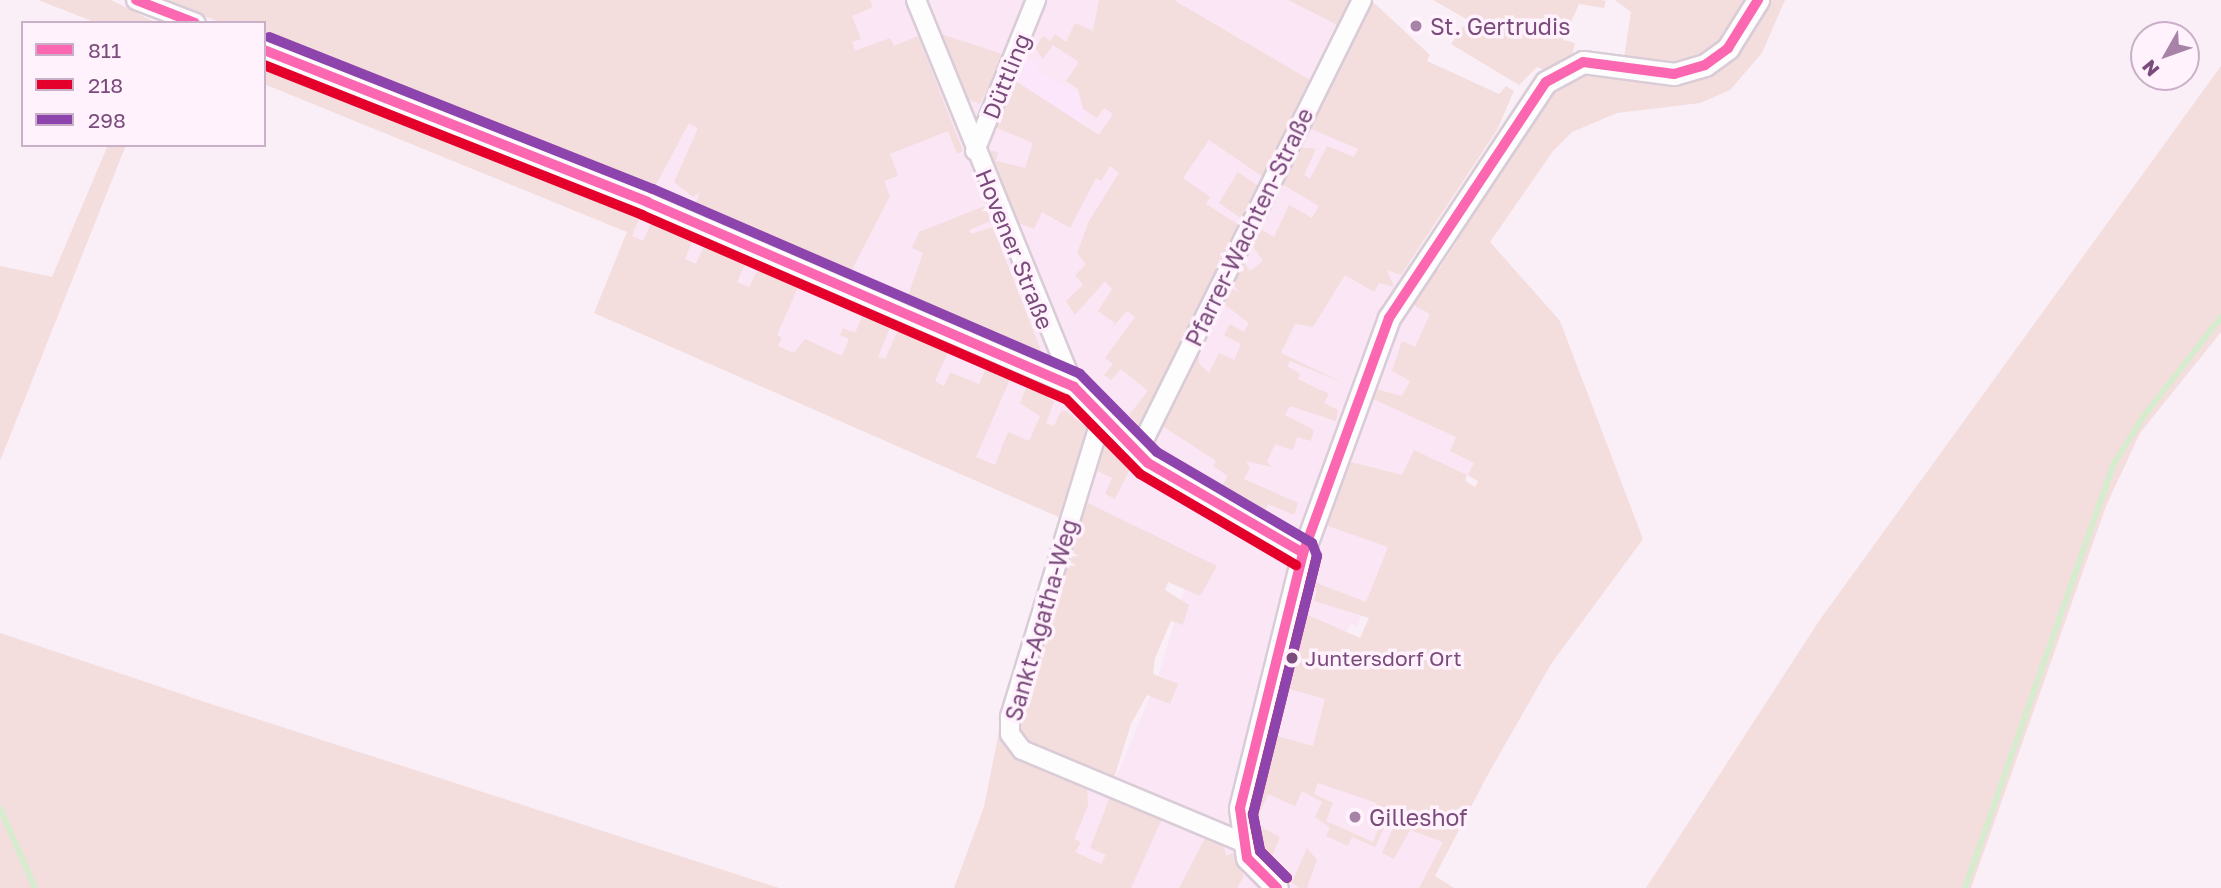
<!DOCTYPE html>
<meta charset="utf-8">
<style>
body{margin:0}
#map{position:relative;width:2221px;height:888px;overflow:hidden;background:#faeff7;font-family:"Golos Text",sans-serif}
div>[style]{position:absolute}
.residential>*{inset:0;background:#fbe6f6}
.commercial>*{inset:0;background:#fbe6fb}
.green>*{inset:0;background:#f3dddd}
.stream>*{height:6px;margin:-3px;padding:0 3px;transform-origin:3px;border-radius:3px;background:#d7ecce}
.roads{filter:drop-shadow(2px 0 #d9ccd7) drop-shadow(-2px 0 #d9ccd7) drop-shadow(0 2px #d9ccd7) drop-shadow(0 -2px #d9ccd7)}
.minor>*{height:18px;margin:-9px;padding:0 9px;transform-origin:9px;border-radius:9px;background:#fefdfe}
.tertiary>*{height:21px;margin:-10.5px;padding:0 10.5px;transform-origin:10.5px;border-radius:10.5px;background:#fefdfe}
.bus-1>*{height:10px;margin:-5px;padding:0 5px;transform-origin:5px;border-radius:5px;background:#fc67b1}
.bus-2>*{height:10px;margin:-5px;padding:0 5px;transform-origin:5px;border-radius:5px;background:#e4002b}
.bus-3>*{height:10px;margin:-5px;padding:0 5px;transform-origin:5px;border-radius:5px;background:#8e44ad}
.dots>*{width:19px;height:19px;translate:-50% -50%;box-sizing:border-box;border:4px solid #fff2fc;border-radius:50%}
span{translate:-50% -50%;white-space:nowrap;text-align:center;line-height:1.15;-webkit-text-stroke:7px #fff2fc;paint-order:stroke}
.bus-label{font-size:21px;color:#7a4b7c}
.left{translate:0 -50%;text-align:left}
.poi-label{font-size:23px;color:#7a4b7c}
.street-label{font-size:23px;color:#7a4b7c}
.legend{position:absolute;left:21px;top:21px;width:245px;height:126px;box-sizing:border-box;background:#fff2fc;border:2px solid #caafc9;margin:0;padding:9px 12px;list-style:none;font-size:21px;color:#7a4b7c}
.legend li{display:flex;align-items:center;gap:14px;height:35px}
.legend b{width:35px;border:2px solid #caafc9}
.north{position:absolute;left:2130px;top:21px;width:70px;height:70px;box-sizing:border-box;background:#fff2fc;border:2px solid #caafc9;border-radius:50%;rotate:230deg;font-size:19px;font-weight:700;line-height:28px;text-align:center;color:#7a4b7c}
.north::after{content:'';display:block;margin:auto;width:24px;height:32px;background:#a784a7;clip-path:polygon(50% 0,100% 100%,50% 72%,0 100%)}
</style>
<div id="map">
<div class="residential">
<i style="clip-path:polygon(696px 0,1145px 0,1116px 76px,1230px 154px,1263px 176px,1291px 119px,1375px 157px,1409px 262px,1433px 265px,1518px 501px,1456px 470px,1369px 539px,1388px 547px,1357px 627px,1350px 624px,1346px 632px,1308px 615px,1356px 693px,1452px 824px,1419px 888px,1092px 888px,1061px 844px,1087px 787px,1108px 796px,1158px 677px,1194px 556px,1086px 502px,1065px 512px,599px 310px,643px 210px,736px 27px)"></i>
<i style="clip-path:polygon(1174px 0,1288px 0,1343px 28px,1316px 84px)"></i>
</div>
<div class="commercial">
<i style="clip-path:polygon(1024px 55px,1039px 65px,1036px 71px,1081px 96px,1085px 111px,1079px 122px,1014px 80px)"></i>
</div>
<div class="green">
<i style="clip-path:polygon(38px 0,111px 0,157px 23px,97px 23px)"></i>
<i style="clip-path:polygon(163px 0,870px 0,873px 7px,852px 16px,861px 39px,852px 42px,855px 51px,890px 38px,894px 46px,918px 36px,963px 151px,957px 154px,948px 131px,890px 154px,898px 176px,884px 181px,890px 196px,847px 279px,670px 202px,673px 194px,696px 202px,700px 192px,693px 197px,674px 182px,698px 128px,689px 123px,651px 194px,264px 39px,264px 23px,222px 23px)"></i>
<i style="clip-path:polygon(1099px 0,1174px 0,1310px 80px,1263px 177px,1209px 140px,1183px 178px,1210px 197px,1206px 204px,1239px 225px,1140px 427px,1129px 415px,1148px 391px,1121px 369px,1111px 380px,1104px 375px,1113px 364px,1105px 358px,1135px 317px,1127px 311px,1108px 332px,1115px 323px,1098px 311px,1112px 289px,1105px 281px,1075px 315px,1066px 301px,1083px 285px,1075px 275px,1086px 264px,1077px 253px,1089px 221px,1119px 173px,1110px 166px,1101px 181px,1096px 178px,1070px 228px,1042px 212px,1034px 229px,1016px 222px,986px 150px,998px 152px,996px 161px,1025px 168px,1033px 143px,995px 127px,1014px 80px,1099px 135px,1113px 114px,1104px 108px,1097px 118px,1083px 109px,1078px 89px,1066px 81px,1079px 62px,1053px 45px,1043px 59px,1035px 48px,1043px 36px,1050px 41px,1055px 34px,1066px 42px,1075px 23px,1093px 31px)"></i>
<i style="clip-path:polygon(1288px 0,1357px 0,1343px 28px)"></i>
<i style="clip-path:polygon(1433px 0,1601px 0,1606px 1px,1604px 8px,1579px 4px,1563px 40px,1575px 43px,1572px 55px,1545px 70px,1537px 67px,1519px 85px,1451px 44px,1468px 20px)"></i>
<i style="clip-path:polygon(1615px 0,1749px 0,1710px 54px,1678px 66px,1624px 58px,1631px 12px)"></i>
<i style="clip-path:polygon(evenodd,1763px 0,1785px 0,1762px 53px,1730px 90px,1700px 103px,1617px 113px,1572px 132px,1553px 151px,1490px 242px,1560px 321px,1643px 539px,1551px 664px,1487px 776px,1435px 876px,1454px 888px,1419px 888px,1443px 842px,1410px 830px,1394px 859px,1382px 853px,1396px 821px,1390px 816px,1375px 847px,1352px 837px,1348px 846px,1326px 836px,1330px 828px,1315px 817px,1322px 802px,1302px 791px,1295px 806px,1268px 794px,1255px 824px,1280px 837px,1268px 867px,1258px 843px,1254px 828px,1253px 813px,1273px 735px,1313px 746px,1325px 699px,1286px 688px,1308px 615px,1360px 638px,1369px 618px,1314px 601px,1317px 590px,1309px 580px,1366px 602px,1388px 547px,1325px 525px,1347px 461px,1402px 475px,1414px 450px,1467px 475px,1465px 481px,1475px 487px,1478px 481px,1468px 475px,1474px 463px,1450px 451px,1456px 437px,1369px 397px,1372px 388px,1402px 396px,1410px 381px,1392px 371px,1402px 341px,1415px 347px,1430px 314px,1410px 303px,1433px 265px,1439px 269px,1458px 240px,1453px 236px,1546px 93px,1576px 72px,1685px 80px,1763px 0,1318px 783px,1377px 803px,1374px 809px,1385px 814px,1373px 842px,1326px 821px,1333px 803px,1314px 794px,1318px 783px)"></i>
<i style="clip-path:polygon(1372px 1px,1430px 55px,1427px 61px,1499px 94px,1506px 86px,1514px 91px,1497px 130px,1401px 275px,1387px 270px,1394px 287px,1379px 283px,1374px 292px,1345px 275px,1313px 327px,1295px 324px,1281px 353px,1346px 384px,1290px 361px,1287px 366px,1300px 374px,1298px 379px,1329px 394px,1324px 403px,1338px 410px,1336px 421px,1290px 406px,1285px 415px,1314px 430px,1311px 441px,1297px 437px,1293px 450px,1275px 444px,1267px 462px,1272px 467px,1246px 461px,1250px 468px,1244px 479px,1298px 503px,1294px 515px,1268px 504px,1262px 516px,1219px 491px,1228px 476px,1213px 466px,1216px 461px,1161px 425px,1199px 346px,1199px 364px,1209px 373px,1219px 353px,1234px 360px,1241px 344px,1224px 335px,1230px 324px,1244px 332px,1249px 323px,1221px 302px,1229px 285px,1240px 294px,1231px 281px,1242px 259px,1250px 271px,1263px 261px,1250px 242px,1257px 227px,1274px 237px,1289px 205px,1312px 218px,1319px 206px,1280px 183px,1297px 147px,1316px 149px,1304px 175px,1310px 179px,1327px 146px,1354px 157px,1358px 149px,1307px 127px)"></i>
<i style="clip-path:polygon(941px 34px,1005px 55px,980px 104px,967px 99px)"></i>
<i style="clip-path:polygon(264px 60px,643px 210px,632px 236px,643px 241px,652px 221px,693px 239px,685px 259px,696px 264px,705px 244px,746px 262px,737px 282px,749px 287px,759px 267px,799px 285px,777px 335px,782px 338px,778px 346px,794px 353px,805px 339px,842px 356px,849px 339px,840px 335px,843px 328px,855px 333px,864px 313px,891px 325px,878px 357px,885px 359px,899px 328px,949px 350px,935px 381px,944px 386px,950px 372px,979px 384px,987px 366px,1011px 377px,976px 457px,995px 465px,1008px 432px,1029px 441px,1040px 416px,1020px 403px,1029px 380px,1054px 402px,1046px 423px,1054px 426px,1061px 411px,1066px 411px,1132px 465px,1115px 499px,1105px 494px,1112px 478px,1095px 470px,1086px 502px,1217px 566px,1200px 596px,1168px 582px,1165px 590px,1189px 605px,1183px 625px,1171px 621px,1155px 658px,1153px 674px,1178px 684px,1170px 704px,1147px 695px,1131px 724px,1108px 797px,1087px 788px,1088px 806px,1074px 839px,1081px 842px,1075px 852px,1101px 864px,1106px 855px,1090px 848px,1110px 797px,1162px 819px,1131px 888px,954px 888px,984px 807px,999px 731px,1063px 519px,594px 313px,627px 232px,264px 84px)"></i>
<i style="clip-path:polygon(2221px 66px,2221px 332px,2140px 433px,2106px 506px,1971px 888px,1646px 888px,1819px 621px)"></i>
<i style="clip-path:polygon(108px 145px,126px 145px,0 461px,0 266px,52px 277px)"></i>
<i style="clip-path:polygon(1238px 172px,1258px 186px,1242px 219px,1219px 203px)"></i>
<i style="clip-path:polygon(985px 206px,991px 221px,969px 230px,971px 234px,993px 227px,1041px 351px,1032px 359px,905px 304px,923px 253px,912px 248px,919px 232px)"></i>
<i style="clip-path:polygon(0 633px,214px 705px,779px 888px,0 888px)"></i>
<i style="clip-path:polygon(1205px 838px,1224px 846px,1226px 856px,1233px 853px,1244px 876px,1237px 888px,1179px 888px)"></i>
<i style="clip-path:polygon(1307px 848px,1317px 860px,1307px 888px,1299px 888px,1282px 875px,1293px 880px)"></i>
</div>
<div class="stream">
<i style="left:0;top:808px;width:87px;rotate:66.4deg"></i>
<i style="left:1965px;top:888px;width:448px;rotate:-70.7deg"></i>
<i style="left:2113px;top:465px;width:57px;rotate:-58deg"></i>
<i style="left:2143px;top:417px;width:127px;rotate:-52deg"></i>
</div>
<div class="roads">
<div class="minor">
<i style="left:136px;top:0;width:64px;rotate:21deg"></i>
<i style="left:916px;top:0;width:418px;rotate:67.8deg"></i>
<i style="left:1074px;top:387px;width:106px;rotate:45.8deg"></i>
<i style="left:1148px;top:463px;width:179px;rotate:30.1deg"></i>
<i style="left:264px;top:50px;width:412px;rotate:21.6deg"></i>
<i style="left:647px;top:202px;width:465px;rotate:23.4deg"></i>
<i style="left:975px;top:151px;width:163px;rotate:-68deg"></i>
<i style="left:1101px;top:419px;width:312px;rotate:107deg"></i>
<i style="left:1010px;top:717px;width:17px;rotate:90deg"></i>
<i style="left:1010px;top:734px;width:20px;rotate:53deg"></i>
<i style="left:1022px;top:750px;width:238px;rotate:22.7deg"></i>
<i style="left:1137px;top:454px;width:507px;rotate:-63.64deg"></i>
</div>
<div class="tertiary">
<i style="left:1277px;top:888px;width:42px;rotate:-135deg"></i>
<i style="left:1247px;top:858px;width:50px;rotate:-98deg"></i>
<i style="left:1240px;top:808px;width:263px;rotate:-76.1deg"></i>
<i style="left:1303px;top:553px;width:250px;rotate:-69.9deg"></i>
<i style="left:1389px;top:318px;width:283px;rotate:-56.4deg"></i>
<i style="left:1546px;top:82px;width:42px;rotate:-28.4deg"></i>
<i style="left:1583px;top:62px;width:92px;rotate:7.5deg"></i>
<i style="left:1674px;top:74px;width:32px;rotate:-16deg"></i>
<i style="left:1705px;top:65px;width:29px;rotate:-36deg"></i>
<i style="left:1728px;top:48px;width:57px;rotate:-58deg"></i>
</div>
</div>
<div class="bus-1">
<i style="left:136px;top:0;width:63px;rotate:21.3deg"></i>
<i style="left:264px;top:50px;width:412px;rotate:21.6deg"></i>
<i style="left:647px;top:202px;width:465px;rotate:23.4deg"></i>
<i style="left:1074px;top:387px;width:106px;rotate:45.8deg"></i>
<i style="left:1148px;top:463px;width:179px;rotate:30.1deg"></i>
<i style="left:1277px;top:888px;width:42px;rotate:-135deg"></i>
<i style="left:1247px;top:858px;width:50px;rotate:-98deg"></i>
<i style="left:1240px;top:808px;width:263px;rotate:-76.1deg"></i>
<i style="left:1303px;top:553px;width:250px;rotate:-69.9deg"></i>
<i style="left:1389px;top:318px;width:283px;rotate:-56.4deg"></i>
<i style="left:1546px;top:82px;width:42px;rotate:-28.4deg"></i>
<i style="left:1583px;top:62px;width:92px;rotate:7.5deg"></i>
<i style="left:1674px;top:74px;width:32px;rotate:-16deg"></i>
<i style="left:1705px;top:65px;width:29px;rotate:-36deg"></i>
<i style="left:1728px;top:48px;width:57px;rotate:-58deg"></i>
</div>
<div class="bus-2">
<i style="left:264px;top:65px;width:407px;rotate:21.6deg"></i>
<i style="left:642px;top:215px;width:462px;rotate:23.5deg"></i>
<i style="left:1066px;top:399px;width:105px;rotate:45.4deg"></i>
<i style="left:1140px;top:474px;width:181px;rotate:30.3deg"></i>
<i style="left:1287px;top:878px;width:38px;rotate:-135deg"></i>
<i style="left:1260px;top:851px;width:38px;rotate:-101deg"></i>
<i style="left:1253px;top:814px;width:266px;rotate:-76.1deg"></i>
</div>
<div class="bus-3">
<i style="left:269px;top:37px;width:413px;rotate:21.6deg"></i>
<i style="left:653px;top:189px;width:465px;rotate:23.4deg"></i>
<i style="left:1080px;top:374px;width:110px;rotate:45.4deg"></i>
<i style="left:1157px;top:452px;width:180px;rotate:30.4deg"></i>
<i style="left:1312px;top:543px;width:14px;rotate:69deg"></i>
<i style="left:1317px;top:556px;width:266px;rotate:103.9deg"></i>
<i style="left:1253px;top:814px;width:38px;rotate:79deg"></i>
<i style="left:1260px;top:851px;width:38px;rotate:45deg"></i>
</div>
<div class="dots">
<i style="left:1416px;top:26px;background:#a784a7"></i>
<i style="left:1292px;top:658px;background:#7a4b7c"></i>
<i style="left:1355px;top:817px;background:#a784a7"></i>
</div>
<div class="bus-label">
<span class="left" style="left:1305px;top:658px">Juntersdorf Ort</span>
</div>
<div class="poi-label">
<span class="left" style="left:1430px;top:26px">St. Gertrudis</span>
<span class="left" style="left:1369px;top:817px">Gilleshof</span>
</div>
<div class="street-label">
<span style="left:1006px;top:76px;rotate:-68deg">Düttling</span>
<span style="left:1249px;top:227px;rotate:-64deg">Pfarrer-Wachten-Straße</span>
<span style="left:1015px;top:249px;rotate:68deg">Hovener Straße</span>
<span style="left:1041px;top:620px;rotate:-74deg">Sankt-Agatha-Weg</span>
</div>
<ul class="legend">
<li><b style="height:9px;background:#fc67b1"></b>811</li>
<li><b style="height:9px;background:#e4002b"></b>218</li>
<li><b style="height:9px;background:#8e44ad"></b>298</li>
</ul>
<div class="north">N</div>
</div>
